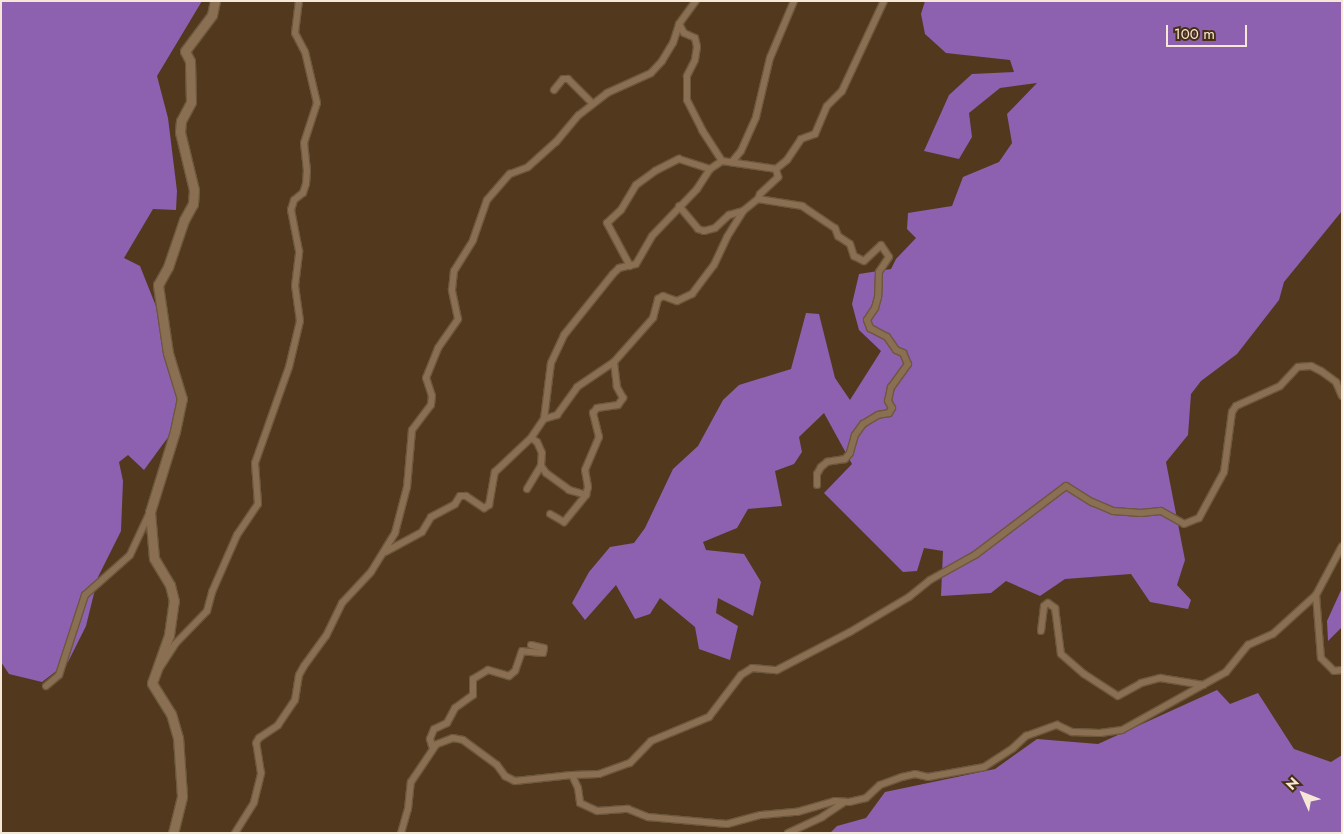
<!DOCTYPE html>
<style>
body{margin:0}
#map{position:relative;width:1343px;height:834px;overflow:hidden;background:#52391d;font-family:Jost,sans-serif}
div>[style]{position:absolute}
.forest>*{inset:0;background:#8d60b0}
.roads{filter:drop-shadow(1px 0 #6c583e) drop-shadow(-1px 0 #6c583e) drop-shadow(0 1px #6c583e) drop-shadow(0 -1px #6c583e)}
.minor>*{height:6px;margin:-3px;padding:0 3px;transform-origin:3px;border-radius:3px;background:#8a6f52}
.tertiary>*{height:9px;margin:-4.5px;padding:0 4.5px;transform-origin:4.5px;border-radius:4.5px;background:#8a6f52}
span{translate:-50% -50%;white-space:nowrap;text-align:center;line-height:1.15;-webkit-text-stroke:4px #472f13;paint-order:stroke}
.frame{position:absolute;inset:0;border:2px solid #f6e7d7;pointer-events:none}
.north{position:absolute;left:1278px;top:769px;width:50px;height:50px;-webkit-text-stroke:4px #472f13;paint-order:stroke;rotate:314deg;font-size:14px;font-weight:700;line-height:20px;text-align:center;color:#f6e7d7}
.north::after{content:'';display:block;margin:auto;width:18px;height:22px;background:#f6e7d7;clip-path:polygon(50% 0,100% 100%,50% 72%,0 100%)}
.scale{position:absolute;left:1166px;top:25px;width:81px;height:22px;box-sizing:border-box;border:2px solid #f6e7d7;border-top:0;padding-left:6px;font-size:15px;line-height:18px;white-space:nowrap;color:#f6e7d7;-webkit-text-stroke:4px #472f13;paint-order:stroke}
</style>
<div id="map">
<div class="forest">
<i style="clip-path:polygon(1px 1px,202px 1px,157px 76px,168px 118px,177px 191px,176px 210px,153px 209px,124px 258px,140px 266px,171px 344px,178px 392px,177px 425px,144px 470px,128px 455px,119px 462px,123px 481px,121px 531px,98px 577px,86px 626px,68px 662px,42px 682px,9px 674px,1px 662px)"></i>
<i style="clip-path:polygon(925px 1px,1342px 1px,1342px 211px,1284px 282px,1279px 300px,1237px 354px,1201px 381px,1191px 394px,1188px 435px,1166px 462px,1185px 560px,1177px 585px,1191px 600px,1188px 609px,1150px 602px,1131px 574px,1065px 579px,1040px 596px,1006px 581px,991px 593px,941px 596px,943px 551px,924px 548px,917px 571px,903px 572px,824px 493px,852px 464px,824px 413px,799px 437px,802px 452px,794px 464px,775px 471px,782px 506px,748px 509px,737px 528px,703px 542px,706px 550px,744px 554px,761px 582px,753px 616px,718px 598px,716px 613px,738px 626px,730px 660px,699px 649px,695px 627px,660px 598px,650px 614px,635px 619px,616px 585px,585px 620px,572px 603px,589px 572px,610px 547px,634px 543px,645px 528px,673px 469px,698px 446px,723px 400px,739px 385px,791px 369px,806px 313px,819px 314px,835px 378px,850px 400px,881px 351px,859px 330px,852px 304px,859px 274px,891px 269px,896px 259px,916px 238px,907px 229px,908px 213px,952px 206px,963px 177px,999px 162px,1012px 143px,1007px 114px,1037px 83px,1000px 88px,969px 113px,972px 137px,959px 159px,924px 151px,949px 95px,972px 74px,1014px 72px,1010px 60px,946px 53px,925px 34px,921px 14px)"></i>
<i style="clip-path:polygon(1342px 588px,1342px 627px,1328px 641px,1327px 621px)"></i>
<i style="clip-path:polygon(1217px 690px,1230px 704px,1258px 693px,1294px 749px,1331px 762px,1342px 755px,1342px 833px,830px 833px,837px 826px,866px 818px,885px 792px,995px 769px,1037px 739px,1098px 744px)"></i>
</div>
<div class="roads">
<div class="minor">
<i style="left:679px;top:24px;width:10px;rotate:61deg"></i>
<i style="left:684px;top:33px;width:12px;rotate:24deg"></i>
<i style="left:695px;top:38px;width:9px;rotate:77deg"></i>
<i style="left:697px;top:47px;width:13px;rotate:99deg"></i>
<i style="left:695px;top:60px;width:18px;rotate:117deg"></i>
<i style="left:687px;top:76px;width:24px;rotate:90deg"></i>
<i style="left:687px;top:100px;width:34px;rotate:63deg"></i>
<i style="left:702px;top:130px;width:37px;rotate:57deg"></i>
<i style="left:554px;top:90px;width:14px;rotate:-51deg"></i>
<i style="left:563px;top:79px;width:5px"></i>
<i style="left:568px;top:79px;width:35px;rotate:45deg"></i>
<i style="left:732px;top:162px;width:14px;rotate:-51deg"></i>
<i style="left:741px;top:151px;width:37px;rotate:-66deg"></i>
<i style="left:756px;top:117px;width:61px;rotate:-76.7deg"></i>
<i style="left:770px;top:58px;width:62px;rotate:-67.2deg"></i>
<i style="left:758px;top:199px;width:5px;rotate:-68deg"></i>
<i style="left:760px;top:194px;width:25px;rotate:-43deg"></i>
<i style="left:778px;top:177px;width:8px;rotate:-104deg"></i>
<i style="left:679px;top:206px;width:30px;rotate:50deg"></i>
<i style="left:698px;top:229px;width:6px;rotate:18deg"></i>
<i style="left:704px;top:231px;width:11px;rotate:-15deg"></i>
<i style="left:715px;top:228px;width:19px;rotate:-43deg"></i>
<i style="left:729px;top:215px;width:15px;rotate:-16deg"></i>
<i style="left:743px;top:211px;width:19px;rotate:-39deg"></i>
<i style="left:758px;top:199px;width:45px;rotate:9deg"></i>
<i style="left:802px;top:206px;width:40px;rotate:34deg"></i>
<i style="left:835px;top:228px;width:9px;rotate:69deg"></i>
<i style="left:838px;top:236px;width:14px;rotate:34deg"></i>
<i style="left:850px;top:244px;width:13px;rotate:72deg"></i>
<i style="left:854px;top:256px;width:11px;rotate:27deg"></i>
<i style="left:864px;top:261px;width:23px;rotate:-43deg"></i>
<i style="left:881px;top:245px;width:14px;rotate:56deg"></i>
<i style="left:889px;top:257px;width:18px;rotate:124deg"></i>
<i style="left:879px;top:272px;width:25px;rotate:92deg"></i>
<i style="left:878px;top:297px;width:11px;rotate:105deg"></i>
<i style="left:875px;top:308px;width:14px;rotate:124deg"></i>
<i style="left:867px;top:320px;width:9px;rotate:69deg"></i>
<i style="left:870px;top:328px;width:19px;rotate:28deg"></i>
<i style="left:887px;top:337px;width:16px;rotate:55deg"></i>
<i style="left:896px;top:350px;width:8px;rotate:23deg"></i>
<i style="left:903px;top:353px;width:12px;rotate:66deg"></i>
<i style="left:908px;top:364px;width:29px;rotate:126deg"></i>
<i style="left:891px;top:387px;width:14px;rotate:102deg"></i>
<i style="left:888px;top:401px;width:8px;rotate:60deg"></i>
<i style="left:892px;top:408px;width:6px;rotate:121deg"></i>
<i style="left:889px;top:413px;width:11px;rotate:170deg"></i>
<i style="left:878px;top:415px;width:17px;rotate:149deg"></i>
<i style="left:863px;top:424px;width:14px;rotate:126deg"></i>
<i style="left:855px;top:435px;width:19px;rotate:106deg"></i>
<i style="left:850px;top:453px;width:8px;rotate:130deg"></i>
<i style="left:845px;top:459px;width:18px;rotate:171deg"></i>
<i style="left:827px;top:462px;width:8px;rotate:140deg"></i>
<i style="left:821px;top:467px;width:8px;rotate:120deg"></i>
<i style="left:817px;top:474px;width:11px;rotate:90deg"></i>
<i style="left:630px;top:266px;width:49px;rotate:-118.1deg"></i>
<i style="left:607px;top:223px;width:19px;rotate:-43deg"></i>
<i style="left:621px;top:210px;width:29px;rotate:-59deg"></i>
<i style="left:636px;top:185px;width:24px;rotate:-36deg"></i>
<i style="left:655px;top:171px;width:27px;rotate:-27deg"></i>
<i style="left:679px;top:159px;width:33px;rotate:18deg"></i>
<i style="left:544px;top:419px;width:14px;rotate:-17deg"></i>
<i style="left:557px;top:415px;width:34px;rotate:-54deg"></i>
<i style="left:577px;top:387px;width:45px;rotate:-34deg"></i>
<i style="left:614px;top:362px;width:59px;rotate:-48.4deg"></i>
<i style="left:653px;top:318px;width:20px;rotate:-75deg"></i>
<i style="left:658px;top:299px;width:6px;rotate:-31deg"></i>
<i style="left:663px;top:296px;width:15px;rotate:20deg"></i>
<i style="left:677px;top:301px;width:17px;rotate:-25deg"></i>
<i style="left:692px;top:294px;width:36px;rotate:-53deg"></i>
<i style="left:714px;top:265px;width:31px;rotate:-65deg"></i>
<i style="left:727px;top:237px;width:31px;rotate:-58deg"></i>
<i style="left:541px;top:466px;width:9px;rotate:54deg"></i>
<i style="left:546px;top:473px;width:29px;rotate:36deg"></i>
<i style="left:569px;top:490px;width:18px;rotate:16deg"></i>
<i style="left:586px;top:495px;width:35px;rotate:129deg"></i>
<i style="left:564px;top:522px;width:16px;rotate:-150deg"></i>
<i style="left:527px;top:489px;width:27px;rotate:-59deg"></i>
<i style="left:541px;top:466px;width:13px;rotate:-86deg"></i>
<i style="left:542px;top:453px;width:12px;rotate:-114deg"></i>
<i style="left:537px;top:442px;width:7px;rotate:-146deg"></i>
<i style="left:586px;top:495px;width:8px;rotate:-76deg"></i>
<i style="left:588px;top:487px;width:17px;rotate:-100deg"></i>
<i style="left:585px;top:470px;width:36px;rotate:-67deg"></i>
<i style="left:599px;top:437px;width:25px;rotate:-104deg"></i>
<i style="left:593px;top:413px;width:6px;rotate:-51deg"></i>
<i style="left:597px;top:408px;width:21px;rotate:-8deg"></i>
<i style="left:618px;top:405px;width:9px;rotate:-54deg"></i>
<i style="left:623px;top:398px;width:13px;rotate:-119deg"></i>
<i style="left:617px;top:387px;width:25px;rotate:-97deg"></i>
<i style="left:385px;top:552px;width:42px;rotate:-28.4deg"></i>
<i style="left:422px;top:532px;width:17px;rotate:-59deg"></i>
<i style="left:431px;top:517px;width:27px;rotate:-28deg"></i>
<i style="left:455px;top:504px;width:9px;rotate:-58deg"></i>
<i style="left:460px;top:496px;width:6px"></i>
<i style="left:466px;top:496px;width:22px;rotate:34deg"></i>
<i style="left:484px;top:508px;width:6px;rotate:-31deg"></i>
<i style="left:489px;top:505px;width:34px;rotate:-80deg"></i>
<i style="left:495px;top:472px;width:50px;rotate:-43.4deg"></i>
<i style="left:531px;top:438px;width:23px;rotate:-56deg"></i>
<i style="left:544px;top:419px;width:56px;rotate:-82.9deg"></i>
<i style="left:551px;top:363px;width:31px;rotate:-65deg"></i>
<i style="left:564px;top:335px;width:78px;rotate:-51.2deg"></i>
<i style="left:613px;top:274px;width:8px;rotate:-45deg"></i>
<i style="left:619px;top:268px;width:17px;rotate:-13deg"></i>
<i style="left:636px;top:264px;width:32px;rotate:-60deg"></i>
<i style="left:652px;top:236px;width:65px;rotate:-46.2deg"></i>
<i style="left:697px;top:189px;width:24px;rotate:-57deg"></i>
<i style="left:710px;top:169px;width:14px;rotate:-34deg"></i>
<i style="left:722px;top:161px;width:55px;rotate:8.4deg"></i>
<i style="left:776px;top:169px;width:14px;rotate:-39deg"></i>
<i style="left:787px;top:160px;width:25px;rotate:-56deg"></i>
<i style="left:801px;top:139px;width:15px;rotate:-20deg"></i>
<i style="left:815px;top:134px;width:30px;rotate:-67deg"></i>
<i style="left:827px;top:106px;width:21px;rotate:-45deg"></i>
<i style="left:842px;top:91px;width:99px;rotate:-65deg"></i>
<i style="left:1316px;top:595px;width:63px;rotate:85.5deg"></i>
<i style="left:1321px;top:658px;width:18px;rotate:45deg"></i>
<i style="left:1334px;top:671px;width:8px;rotate:-7deg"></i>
<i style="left:1041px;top:631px;width:25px;rotate:-83deg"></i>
<i style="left:1044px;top:606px;width:5px;rotate:-37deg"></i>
<i style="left:1048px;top:603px;width:9px;rotate:36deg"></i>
<i style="left:1055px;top:608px;width:46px;rotate:82.6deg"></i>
<i style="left:1061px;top:654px;width:30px;rotate:41deg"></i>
<i style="left:1084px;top:674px;width:40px;rotate:32.9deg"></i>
<i style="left:1118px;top:696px;width:26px;rotate:-29deg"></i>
<i style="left:1141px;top:683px;width:20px;rotate:-15deg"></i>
<i style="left:1160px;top:678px;width:44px;rotate:9.2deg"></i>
<i style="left:531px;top:645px;width:13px;rotate:13deg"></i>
<i style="left:544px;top:648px;width:5px;rotate:101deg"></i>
<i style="left:543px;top:653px;width:21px;rotate:-175deg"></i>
<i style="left:522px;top:651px;width:21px;rotate:109deg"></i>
<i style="left:515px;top:671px;width:8px;rotate:140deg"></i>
<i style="left:509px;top:676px;width:22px;rotate:-164deg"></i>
<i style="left:488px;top:670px;width:17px;rotate:149deg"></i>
<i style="left:473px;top:679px;width:16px;rotate:90deg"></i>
<i style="left:473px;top:695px;width:22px;rotate:144deg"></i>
<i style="left:455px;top:708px;width:17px;rotate:118deg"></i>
<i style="left:447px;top:723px;width:14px;rotate:155deg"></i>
<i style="left:434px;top:729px;width:11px;rotate:112deg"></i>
<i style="left:430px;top:739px;width:7px;rotate:74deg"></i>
<i style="left:432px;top:746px;width:22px;rotate:-21deg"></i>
<i style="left:453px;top:738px;width:10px;rotate:11deg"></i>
<i style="left:463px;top:740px;width:42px;rotate:36.3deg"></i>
<i style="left:497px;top:765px;width:14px;rotate:54deg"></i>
<i style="left:505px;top:776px;width:11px;rotate:27deg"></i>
<i style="left:515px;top:781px;width:57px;rotate:-6deg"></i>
<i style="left:572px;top:775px;width:27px;rotate:-2deg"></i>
<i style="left:599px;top:774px;width:33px;rotate:-20deg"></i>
<i style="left:630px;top:763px;width:30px;rotate:-46deg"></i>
<i style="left:651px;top:741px;width:63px;rotate:-22.5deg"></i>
<i style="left:709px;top:717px;width:53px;rotate:-52.7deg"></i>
<i style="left:741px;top:675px;width:13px;rotate:-32deg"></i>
<i style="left:752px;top:668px;width:25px;rotate:5deg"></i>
<i style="left:777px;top:670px;width:82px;rotate:-27.5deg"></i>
<i style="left:850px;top:632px;width:69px;rotate:-30.7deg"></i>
<i style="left:909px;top:597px;width:27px;rotate:-39deg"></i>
<i style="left:930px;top:580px;width:51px;rotate:-29.1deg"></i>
<i style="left:975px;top:555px;width:114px;rotate:-37.2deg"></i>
<i style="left:1066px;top:486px;width:31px;rotate:32deg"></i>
<i style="left:1092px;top:502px;width:23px;rotate:23deg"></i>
<i style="left:1113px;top:511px;width:28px;rotate:4deg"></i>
<i style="left:1141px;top:513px;width:20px;rotate:-6deg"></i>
<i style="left:1161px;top:511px;width:26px;rotate:29deg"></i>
<i style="left:1184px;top:524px;width:16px;rotate:-22deg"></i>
<i style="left:1199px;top:518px;width:52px;rotate:-61.5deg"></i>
<i style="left:1224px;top:472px;width:61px;rotate:-82.4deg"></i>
<i style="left:1232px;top:412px;width:7px;rotate:-56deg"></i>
<i style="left:1236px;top:406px;width:48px;rotate:-24.4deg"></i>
<i style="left:1280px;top:386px;width:26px;rotate:-47deg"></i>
<i style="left:1298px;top:367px;width:13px;rotate:-4deg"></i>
<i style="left:1311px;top:366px;width:11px;rotate:27deg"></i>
<i style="left:1321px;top:371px;width:19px;rotate:36deg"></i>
<i style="left:1336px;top:382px;width:15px;rotate:67deg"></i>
<i style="left:159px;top:669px;width:30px;rotate:-57deg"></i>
<i style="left:175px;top:644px;width:46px;rotate:-45.9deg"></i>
<i style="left:207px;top:611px;width:20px;rotate:-75deg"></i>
<i style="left:212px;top:592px;width:62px;rotate:-66.3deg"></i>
<i style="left:237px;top:535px;width:37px;rotate:-56deg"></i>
<i style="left:258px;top:504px;width:41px;rotate:-94.2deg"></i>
<i style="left:255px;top:463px;width:102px;rotate:-70.5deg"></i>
<i style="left:289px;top:367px;width:47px;rotate:-76.6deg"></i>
<i style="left:300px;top:321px;width:35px;rotate:-98deg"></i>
<i style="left:295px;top:286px;width:35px;rotate:-83deg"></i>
<i style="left:299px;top:251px;width:42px;rotate:-101deg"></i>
<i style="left:291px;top:210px;width:10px;rotate:-73deg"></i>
<i style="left:294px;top:200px;width:11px;rotate:-38deg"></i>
<i style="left:303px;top:193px;width:9px;rotate:-72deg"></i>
<i style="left:306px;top:184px;width:13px;rotate:-86deg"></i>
<i style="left:307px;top:171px;width:28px;rotate:-96deg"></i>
<i style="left:304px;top:143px;width:42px;rotate:-72deg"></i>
<i style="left:317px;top:103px;width:52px;rotate:-103.2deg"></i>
<i style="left:305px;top:52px;width:21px;rotate:-118deg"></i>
<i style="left:295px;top:33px;width:32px;rotate:-83deg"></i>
<i style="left:46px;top:686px;width:17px;rotate:-40deg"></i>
<i style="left:59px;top:675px;width:84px;rotate:-72deg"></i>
<i style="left:85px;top:595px;width:60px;rotate:-41.6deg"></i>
<i style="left:130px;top:555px;width:45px;rotate:-65.1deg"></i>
<i style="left:572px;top:775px;width:14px;rotate:65deg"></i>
<i style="left:578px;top:788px;width:15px;rotate:82deg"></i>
<i style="left:580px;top:803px;width:19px;rotate:25deg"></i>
<i style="left:597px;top:811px;width:31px;rotate:-4deg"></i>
<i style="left:628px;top:809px;width:22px;rotate:22deg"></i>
<i style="left:648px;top:817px;width:79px;rotate:5.1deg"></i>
<i style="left:727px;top:824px;width:35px;rotate:-15deg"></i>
<i style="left:761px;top:815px;width:36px;rotate:-5deg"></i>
<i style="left:797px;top:812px;width:40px;rotate:-16deg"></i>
<i style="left:835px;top:801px;width:14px;rotate:4deg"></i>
<i style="left:849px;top:802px;width:17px;rotate:-13deg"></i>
<i style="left:866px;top:798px;width:19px;rotate:-43deg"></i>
<i style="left:880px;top:785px;width:23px;rotate:-20deg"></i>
<i style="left:902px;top:777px;width:13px;rotate:-13deg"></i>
<i style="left:915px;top:774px;width:13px;rotate:13deg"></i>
<i style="left:928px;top:777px;width:57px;rotate:-10.1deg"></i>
<i style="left:984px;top:767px;width:35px;rotate:-33deg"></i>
<i style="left:1013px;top:748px;width:18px;rotate:-43deg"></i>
<i style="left:1026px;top:736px;width:33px;rotate:-20deg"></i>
<i style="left:1057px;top:725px;width:17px;rotate:25deg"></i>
<i style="left:1072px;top:732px;width:28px;rotate:2deg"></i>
<i style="left:1100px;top:733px;width:22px;rotate:-8deg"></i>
<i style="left:1122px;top:730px;width:119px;rotate:-29.1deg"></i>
<i style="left:1226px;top:672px;width:35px;rotate:-51deg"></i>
<i style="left:1248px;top:645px;width:27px;rotate:-24deg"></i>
<i style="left:1273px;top:634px;width:58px;rotate:-42.2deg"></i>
<i style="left:1316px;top:595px;width:55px;rotate:-62deg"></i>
<i style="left:235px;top:833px;width:36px;rotate:-58deg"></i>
<i style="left:254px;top:802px;width:30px;rotate:-76deg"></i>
<i style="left:261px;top:773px;width:30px;rotate:-99deg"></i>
<i style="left:256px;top:743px;width:6px;rotate:-59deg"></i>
<i style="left:259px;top:738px;width:23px;rotate:-34deg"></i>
<i style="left:278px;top:725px;width:30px;rotate:-56deg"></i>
<i style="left:295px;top:700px;width:25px;rotate:-81deg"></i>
<i style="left:299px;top:675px;width:10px;rotate:-61deg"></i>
<i style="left:304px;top:666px;width:37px;rotate:-54deg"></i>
<i style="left:326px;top:636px;width:37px;rotate:-64deg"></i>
<i style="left:342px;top:603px;width:42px;rotate:-46.9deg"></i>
<i style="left:371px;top:572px;width:46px;rotate:-58.4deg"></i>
<i style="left:395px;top:533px;width:48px;rotate:-75.4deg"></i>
<i style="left:407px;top:487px;width:57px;rotate:-85deg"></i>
<i style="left:412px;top:430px;width:31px;rotate:-53deg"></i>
<i style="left:431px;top:405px;width:9px;rotate:-84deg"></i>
<i style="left:432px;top:396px;width:19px;rotate:-108deg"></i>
<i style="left:426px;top:378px;width:32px;rotate:-68deg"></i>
<i style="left:438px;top:348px;width:35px;rotate:-55deg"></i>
<i style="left:458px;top:319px;width:30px;rotate:-102deg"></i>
<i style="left:452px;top:290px;width:19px;rotate:-84deg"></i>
<i style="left:454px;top:271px;width:36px;rotate:-58deg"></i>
<i style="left:473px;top:240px;width:42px;rotate:-70.7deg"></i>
<i style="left:487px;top:200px;width:35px;rotate:-49deg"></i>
<i style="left:510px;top:174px;width:19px;rotate:-21deg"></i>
<i style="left:528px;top:167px;width:38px;rotate:-42deg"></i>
<i style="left:556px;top:142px;width:35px;rotate:-50deg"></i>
<i style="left:579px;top:115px;width:36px;rotate:-38deg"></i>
<i style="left:607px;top:93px;width:48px;rotate:-24.4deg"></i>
<i style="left:651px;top:73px;width:16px;rotate:-47deg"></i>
<i style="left:662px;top:61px;width:21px;rotate:-59deg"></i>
<i style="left:673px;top:43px;width:20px;rotate:-72deg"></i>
<i style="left:679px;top:24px;width:29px;rotate:-54deg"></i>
<i style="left:401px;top:833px;width:25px;rotate:-74deg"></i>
<i style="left:408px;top:809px;width:27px;rotate:-84deg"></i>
<i style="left:411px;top:782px;width:45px;rotate:-56deg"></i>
<i style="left:788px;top:833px;width:38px;rotate:-25deg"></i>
<i style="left:822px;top:817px;width:27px;rotate:-34deg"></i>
</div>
<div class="tertiary">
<i style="left:173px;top:833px;width:38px;rotate:-76deg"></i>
<i style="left:182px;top:796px;width:58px;rotate:-93.9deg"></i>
<i style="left:178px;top:738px;width:25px;rotate:-106deg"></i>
<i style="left:171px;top:714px;width:36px;rotate:-122deg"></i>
<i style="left:152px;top:683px;width:51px;rotate:-70.5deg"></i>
<i style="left:169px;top:635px;width:34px;rotate:-82deg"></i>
<i style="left:174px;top:601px;width:16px;rotate:-104deg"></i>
<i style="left:170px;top:585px;width:31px;rotate:-121deg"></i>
<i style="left:154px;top:558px;width:46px;rotate:-95deg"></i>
<i style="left:150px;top:512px;width:85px;rotate:-72.8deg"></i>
<i style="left:175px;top:431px;width:33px;rotate:-78deg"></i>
<i style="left:182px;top:399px;width:48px;rotate:-106.9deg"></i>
<i style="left:168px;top:353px;width:69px;rotate:-98.4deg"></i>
<i style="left:158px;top:285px;width:21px;rotate:-61deg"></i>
<i style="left:168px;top:267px;width:50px;rotate:-71.2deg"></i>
<i style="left:184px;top:220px;width:18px;rotate:-61deg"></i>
<i style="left:193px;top:204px;width:14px;rotate:-86deg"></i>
<i style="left:194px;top:190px;width:60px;rotate:-103.6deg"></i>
<i style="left:180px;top:132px;width:11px;rotate:-85deg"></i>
<i style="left:181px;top:121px;width:21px;rotate:-62deg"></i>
<i style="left:191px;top:102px;width:41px;rotate:-91.4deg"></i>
<i style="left:190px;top:61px;width:11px;rotate:-117deg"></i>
<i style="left:185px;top:51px;width:45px;rotate:-53.1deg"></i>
<i style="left:212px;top:15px;width:14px;rotate:-78deg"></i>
</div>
</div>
<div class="frame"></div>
<div class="north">N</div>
<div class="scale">100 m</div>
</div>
